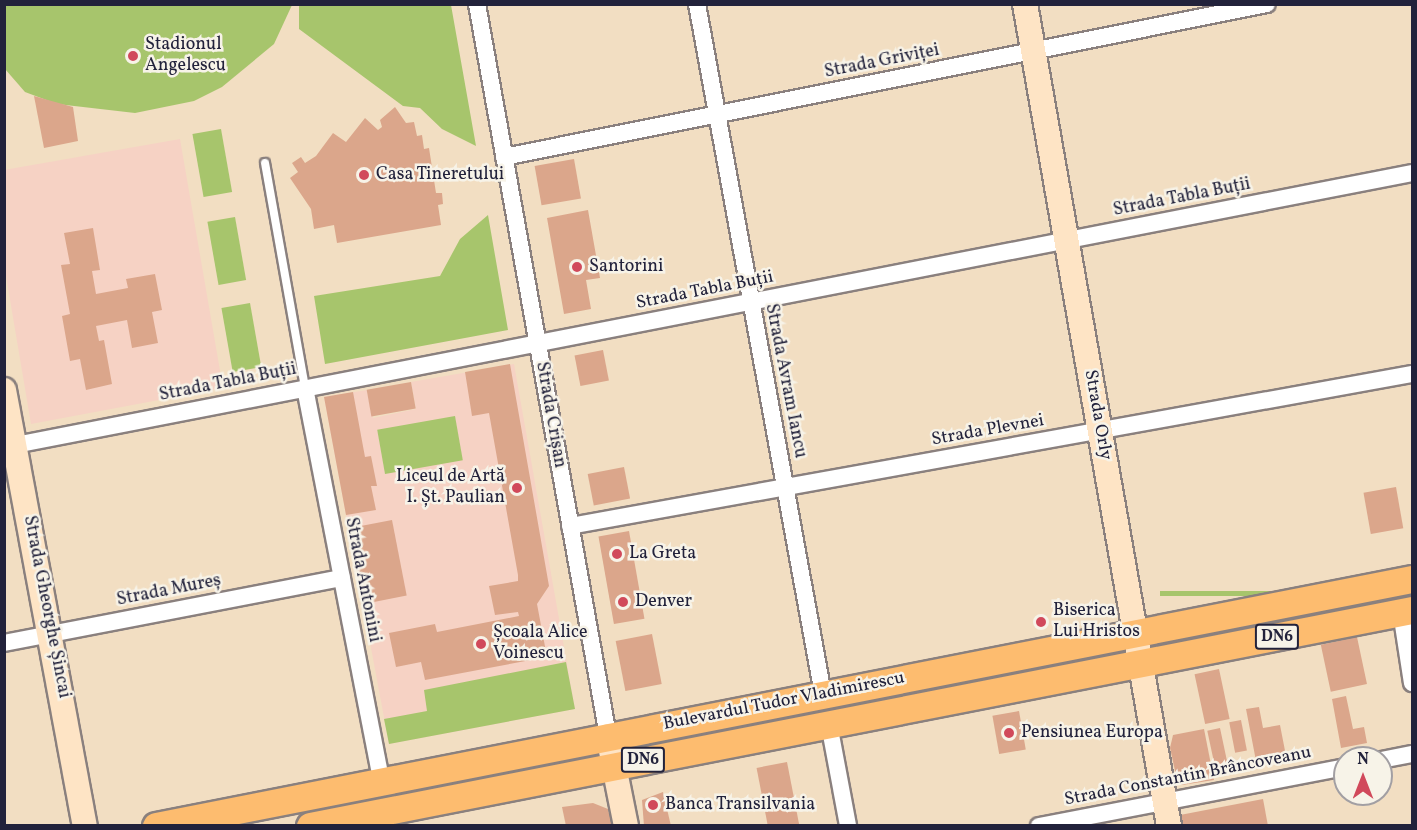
<!DOCTYPE html>
<meta charset="utf-8">
<style>
body{margin:0}
#map{position:relative;width:1417px;height:830px;overflow:hidden;background:#f2dec2;font-family:Vollkorn,serif}
div>[style]{position:absolute}
.built>*{inset:0;background:#f6d2c4}
.green>*{inset:0;background:#a7c56c;transform-origin:0 0}
.building>*{inset:0;background:#dba68b;transform-origin:0 0}
.roads{filter:drop-shadow(2px 0 #8a807e) drop-shadow(-2px 0 #8a807e) drop-shadow(0 2px #8a807e) drop-shadow(0 -2px #8a807e)}
.lane>*{height:8px;margin:-4px;padding:0 4px;transform-origin:4px;border-radius:4px;background:#fff}
.street>*{height:16px;margin:-8px;padding:0 8px;transform-origin:8px;border-radius:8px;background:#fff}
.secondary>*{height:24px;margin:-12px;padding:0 12px;transform-origin:12px;border-radius:12px;background:#fee4c5}
.primary>*{height:27px;margin:-13.5px;padding:0 13.5px;transform-origin:13.5px;border-radius:13.5px;background:#fdbc6f}
.dots>*{width:16px;height:16px;translate:-50% -50%;box-sizing:border-box;border:3px solid #f7f3e8;border-radius:50%}
span{translate:-50% -50%;white-space:nowrap;text-align:center;line-height:1.15;-webkit-text-stroke:5px #f7f3e8;paint-order:stroke}
.shield-label span{padding:2px 4px;background:#f7f3e8;border:2px solid;border-radius:4px;-webkit-text-stroke-width:0}
.shield-label{font-size:16px;color:#22223b;font-weight:700}
.poi-label{font-size:18px;color:#22223b}
.left{translate:0 -50%;text-align:left}
.right{translate:-100% -50%;text-align:right}
.street-label{font-size:18px;color:#22223b}
.frame{position:absolute;inset:0;border:6px solid #22223b;pointer-events:none}
.north{position:absolute;left:1333px;top:746px;width:60px;height:60px;box-sizing:border-box;background:#f7f3e8;border:2px solid #a29fa3;border-radius:50%;rotate:0deg;font-size:16px;font-weight:700;line-height:24px;text-align:center;color:#22223b}
.north::after{content:'';display:block;margin:auto;width:21px;height:27px;background:#d1495b;clip-path:polygon(50% 0,100% 100%,50% 72%,0 100%)}
</style>
<div id="map">
<div class="built">
<i style="clip-path:polygon(180px 139px,223px 388px,31px 424px,5px 270px,4px 170px)"></i>
<i style="clip-path:polygon(514px 364px,575px 709px,389px 744px,324px 397px,367px 390px,373px 418px,416px 409px,411px 382px)"></i>
</div>
<div class="green">
<i style="clip-path:polygon(4px 5px,292px 5px,274px 44px,222px 87px,194px 101px,135px 113px,57px 104px,25px 92px,5px 69px)"></i>
<i style="clip-path:polygon(299px 5px,451px 5px,476px 146px,442px 129px,420px 108px,403px 106px,299px 29px)"></i>
<i style="left:221px;top:129px;width:64px;height:29px;rotate:80deg"></i>
<i style="clip-path:polygon(488px 215px,508px 330px,325px 364px,314px 296px,440px 276px,460px 239px)"></i>
<i style="left:235px;top:217px;width:64px;height:28px;rotate:80deg"></i>
<i style="left:250px;top:303px;width:65px;height:29px;rotate:80deg"></i>
<i style="left:455px;top:416px;width:45px;height:79px;rotate:80deg"></i>
<i style="left:1412px;top:591px;width:5px;height:252px;rotate:90deg"></i>
<i style="left:1106px;top:649px;width:7px;height:430px;rotate:82deg"></i>
<i style="clip-path:polygon(566px 662px,575px 709px,389px 744px,384px 719px,427px 711px,424px 690px)"></i>
</div>
<div class="building">
<i style="clip-path:polygon(34px 96px,73px 107px,78px 141px,44px 148px)"></i>
<i style="clip-path:polygon(395px 107px,406px 123px,414px 122px,417px 136px,422px 135px,424px 149px,429px 148px,436px 193px,442px 193px,443px 204px,438px 205px,441px 225px,337px 243px,334px 225px,314px 229px,311px 209px,290px 178px,298px 172px,292px 163px,301px 157px,305px 163px,316px 156px,333px 133px,346px 142px,365px 118px,378px 130px,382px 127px,380px 120px)"></i>
<i style="left:574px;top:159px;width:40px;height:40px;rotate:80deg"></i>
<i style="clip-path:polygon(588px 210px,600px 278px,586px 280px,591px 309px,564px 314px,547px 218px)"></i>
<i style="clip-path:polygon(93px 228px,100px 270px,92px 271px,96px 294px,128px 288px,126px 279px,155px 274px,162px 310px,152px 312px,158px 343px,132px 348px,127px 320px,96px 326px,99px 341px,104px 340px,112px 384px,86px 390px,80px 359px,70px 361px,62px 316px,70px 314px,61px 265px,70px 264px,64px 233px)"></i>
<i style="left:603px;top:350px;width:31px;height:29px;rotate:79deg"></i>
<i style="clip-path:polygon(510px 364px,549px 586px,537px 604px,547px 657px,425px 680px,421px 662px,396px 667px,389px 633px,435px 624px,437px 632px,519px 616px,518px 612px,495px 615px,489px 586px,518px 581px,518px 575px,489px 413px,472px 416px,465px 372px)"></i>
<i style="left:411px;top:382px;width:27px;height:45px;rotate:80deg"></i>
<i style="clip-path:polygon(353px 392px,365px 457px,371px 456px,377px 486px,371px 486px,376px 510px,346px 515px,324px 397px)"></i>
<i style="left:624px;top:467px;width:32px;height:37px;rotate:79deg"></i>
<i style="left:1396px;top:487px;width:42px;height:33px;rotate:80deg"></i>
<i style="left:392px;top:520px;width:77px;height:45px;rotate:79deg"></i>
<i style="left:629px;top:531px;width:89px;height:31px;rotate:80deg"></i>
<i style="left:652px;top:634px;width:51px;height:37px;rotate:79deg"></i>
<i style="left:1357px;top:637px;width:48px;height:37px;rotate:78deg"></i>
<i style="left:1219px;top:669px;width:51px;height:25px;rotate:78deg"></i>
<i style="clip-path:polygon(1346px 696px,1353px 729px,1364px 727px,1367px 743px,1341px 748px,1332px 699px)"></i>
<i style="clip-path:polygon(1259px 707px,1263px 728px,1280px 725px,1287px 761px,1257px 766px,1246px 709px)"></i>
<i style="left:1019px;top:711px;width:39px;height:27px;rotate:80deg"></i>
<i style="left:1241px;top:720px;width:31px;height:12px;rotate:79deg"></i>
<i style="left:1220px;top:728px;width:45px;height:13px;rotate:78deg"></i>
<i style="clip-path:polygon(1204px 729px,1214px 780px,1182px 785px,1177px 780px,1170px 748px,1173px 735px)"></i>
<i style="left:787px;top:762px;width:65px;height:31px;rotate:79deg"></i>
<i style="clip-path:polygon(663px 792px,671px 826px,644px 826px,642px 800px)"></i>
<i style="clip-path:polygon(1263px 799px,1268px 826px,1182px 826px,1180px 815px)"></i>
<i style="clip-path:polygon(593px 803px,608px 809px,612px 826px,566px 826px,562px 807px)"></i>
</div>
<div class="roads">
<div class="lane">
<i style="left:265px;top:163px;width:229px;rotate:79.9deg"></i>
</div>
<div class="street">
<i style="left:477px;top:4px;width:744px;rotate:79.85deg"></i>
<i style="left:697px;top:4px;width:701px;rotate:79.65deg"></i>
<i style="left:504px;top:157px;width:778px;rotate:-11.34deg"></i>
<i style="left:305px;top:388px;width:398px;rotate:79deg"></i>
<i style="left:5px;top:447px;width:1433px;rotate:-11.02deg"></i>
<i style="left:570px;top:526px;width:856px;rotate:-10.23deg"></i>
<i style="left:1401px;top:612px;width:72px;rotate:81.2deg"></i>
<i style="left:4px;top:643px;width:344px;rotate:-10.9deg"></i>
<i style="left:829px;top:724px;width:104px;rotate:79.4deg"></i>
<i style="left:1381px;top:760px;width:32px;rotate:-11deg"></i>
<i style="left:1039px;top:826px;width:312px;rotate:-10.9deg"></i>
</div>
<div class="secondary">
<i style="left:1025px;top:4px;width:835px;rotate:80.06deg"></i>
<i style="left:4px;top:390px;width:443px;rotate:79.5deg"></i>
<i style="left:608px;top:736px;width:92px;rotate:78.7deg"></i>
</div>
<div class="primary">
<i style="left:156px;top:826px;width:1280px;rotate:-11.13deg"></i>
<i style="left:310px;top:826px;width:1123px;rotate:-11.09deg"></i>
</div>
</div>
<div class="dots">
<i style="left:133px;top:56px;background:#d1495b"></i>
<i style="left:364px;top:175px;background:#d1495b"></i>
<i style="left:577px;top:267px;background:#d1495b"></i>
<i style="left:517px;top:488px;background:#d1495b"></i>
<i style="left:617px;top:554px;background:#d1495b"></i>
<i style="left:623px;top:602px;background:#d1495b"></i>
<i style="left:1041px;top:622px;background:#d1495b"></i>
<i style="left:481px;top:644px;background:#d1495b"></i>
<i style="left:1009px;top:733px;background:#d1495b"></i>
<i style="left:653px;top:805px;background:#d1495b"></i>
</div>
<div class="shield-label">
<span style="left:1277px;top:637px">DN6</span>
<span style="left:643px;top:760px">DN6</span>
</div>
<div class="poi-label">
<span class="left" style="left:145px;top:56px">Stadionul<br>Angelescu</span>
<span class="left" style="left:376px;top:175px">Casa Tineretului</span>
<span class="left" style="left:589px;top:267px">Santorini</span>
<span class="right" style="left:505px;top:488px">Liceul de Artă<br>I. Șt. Paulian</span>
<span class="left" style="left:629px;top:554px">La Greta</span>
<span class="left" style="left:635px;top:602px">Denver</span>
<span class="left" style="left:1053px;top:622px">Biserica<br>Lui Hristos</span>
<span class="left" style="left:493px;top:644px">Școala Alice<br>Voinescu</span>
<span class="left" style="left:1021px;top:733px">Pensiunea Europa</span>
<span class="left" style="left:665px;top:805px">Banca Transilvania</span>
</div>
<div class="street-label">
<span style="left:882px;top:62px;rotate:-11deg">Strada Griviței</span>
<span style="left:1182px;top:198px;rotate:-11deg">Strada Tabla Buții</span>
<span style="left:705px;top:291px;rotate:-11deg">Strada Tabla Buții</span>
<span style="left:785px;top:381px;rotate:79deg">Strada Avram Iancu</span>
<span style="left:228px;top:383px;rotate:-11deg">Strada Tabla Buții</span>
<span style="left:550px;top:415px;rotate:80deg">Strada Crișan</span>
<span style="left:1097px;top:415px;rotate:80deg">Strada Orly</span>
<span style="left:988px;top:431px;rotate:-10deg">Strada Plevnei</span>
<span style="left:362px;top:580px;rotate:79deg">Strada Antonini</span>
<span style="left:169px;top:591px;rotate:-11deg">Strada Mureș</span>
<span style="left:46px;top:607px;rotate:79deg">Strada Gheorghe Șincai</span>
<span style="left:784px;top:702px;rotate:-11deg">Bulevardul Tudor Vladimirescu</span>
<span style="left:1188px;top:777px;rotate:-11deg">Strada Constantin Brâncoveanu</span>
</div>
<div class="frame"></div>
<div class="north">N</div>
</div>
